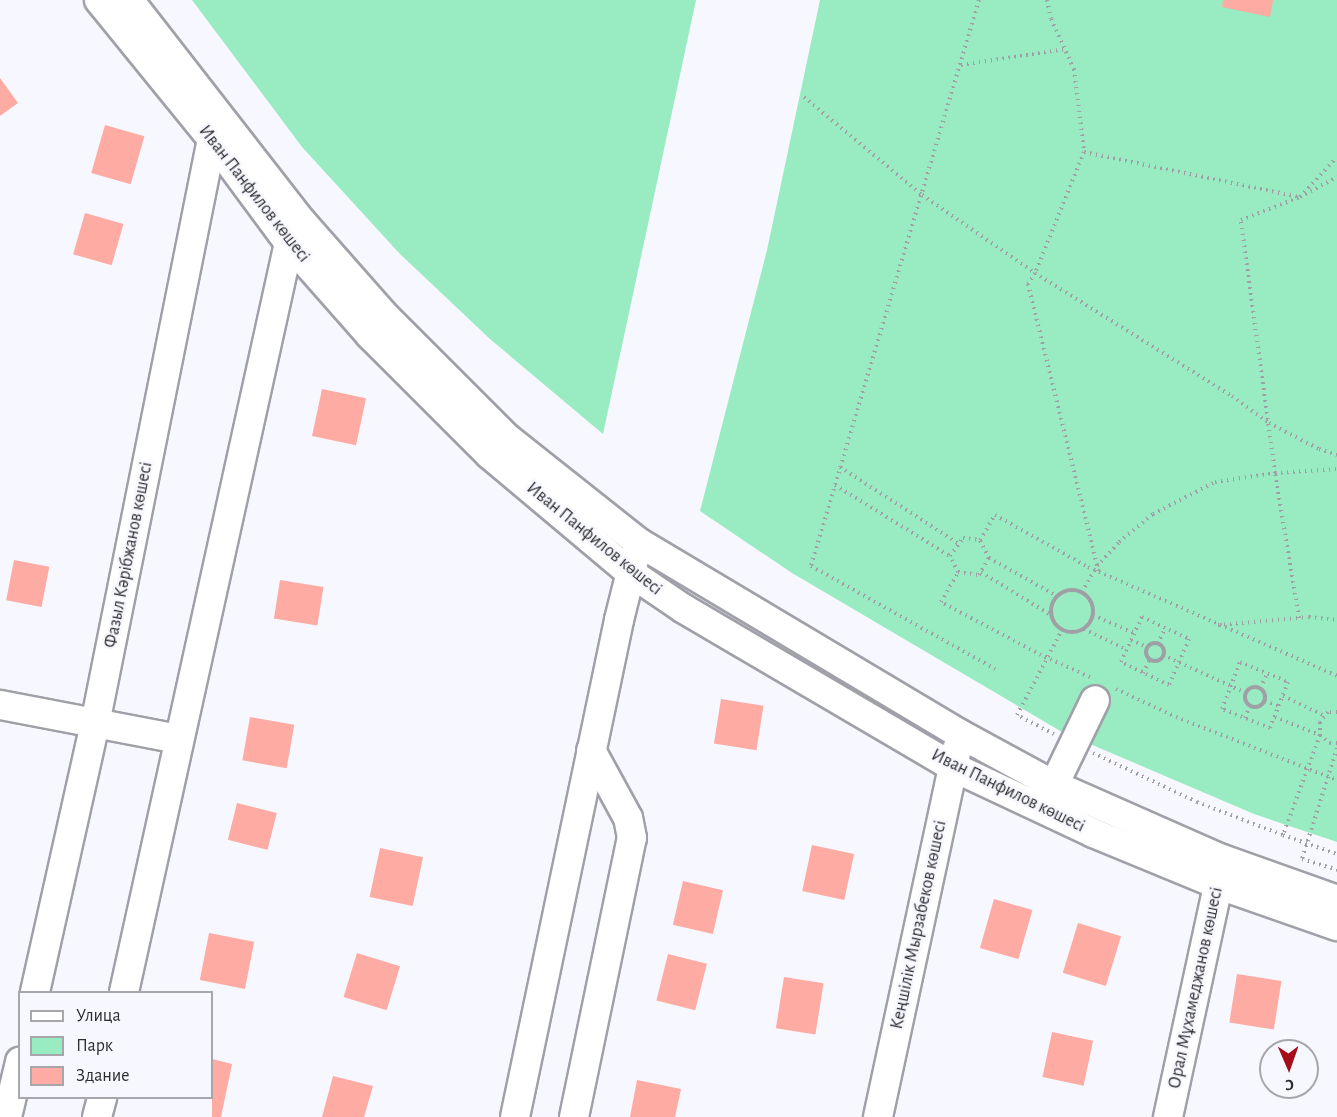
<!DOCTYPE html>
<meta charset="utf-8">
<style>
body{margin:0}
#map{position:relative;width:1337px;height:1117px;overflow:hidden;background:#f7f7ff;font-family:"Alegreya Sans",sans-serif}
div>[style]{position:absolute}
.green>*{inset:0;background:#99ecc1}
.building>*{inset:0;background:#feaba3;transform-origin:0 0}
.path>*{height:4px;margin-top:-2px;transform-origin:0;background:repeating-linear-gradient(90deg,#9f9fa5 0 1.5px,transparent 0 6px)}
.path>.ring{margin:-2px;padding:0;box-sizing:content-box;background:none;border:4px solid #9f9fa5;border-radius:50%}
.roads{filter:drop-shadow(2px 0 #a0a0a8) drop-shadow(-2px 0 #a0a0a8) drop-shadow(0 2px #a0a0a8) drop-shadow(0 -2px #a0a0a8)}
.minor>*{height:28px;margin:-14px;padding:0 14px;transform-origin:14px;border-radius:14px;background:#fff}
span{translate:-50% -50%;white-space:nowrap;text-align:center;line-height:1.15;-webkit-text-stroke:5px #f7f7ff;paint-order:stroke}
.street-label{font-size:18px;color:#2d2d30}
.legend{position:absolute;left:18px;top:991px;width:195px;height:108px;box-sizing:border-box;background:#f7f7ff;border:2px solid #a6a6ac;margin:0;padding:8px 10px;list-style:none;font-size:18px;color:#2d2d30}
.legend li{display:flex;align-items:center;gap:12px;height:30px}
.legend b{width:30px;border:2px solid #a6a6ac}
.north{position:absolute;left:1259px;top:1039px;width:60px;height:60px;box-sizing:border-box;background:#f7f7ff;border:2px solid #a6a6ac;border-radius:50%;rotate:178deg;font-size:16px;font-weight:700;line-height:24px;text-align:center;color:#2d2d30}
.north::after{content:'';display:block;margin:auto;width:21px;height:27px;background:#a50d1b;clip-path:polygon(50% 0,100% 100%,50% 72%,0 100%)}
</style>
<div id="map">
<div class="green">
<i style="clip-path:polygon(192px 0,696px 0,603px 434px,490px 339px,399px 253px,302px 147px)"></i>
<i style="clip-path:polygon(820px 0,1337px 0,1337px 842px,1254px 814px,1062px 732px,792px 573px,700px 511px,767px 250px)"></i>
</div>
<div class="building">
<i style="clip-path:polygon(1223px 0,1273px 0,1270px 17px,1222px 7px)"></i>
<i style="clip-path:polygon(0 78px,18px 103px,0 116px)"></i>
<i style="left:105px;top:125px;width:41px;height:50px;rotate:16deg"></i>
<i style="left:85px;top:213px;width:40px;height:43px;rotate:16deg"></i>
<i style="left:322px;top:389px;width:45px;height:48px;rotate:12deg"></i>
<i style="left:14px;top:560px;width:36px;height:41px;rotate:11deg"></i>
<i style="left:280px;top:580px;width:44px;height:39px;rotate:9deg"></i>
<i style="left:721px;top:699px;width:43px;height:45px;rotate:9deg"></i>
<i style="left:250px;top:717px;width:45px;height:44px;rotate:10deg"></i>
<i style="left:237px;top:803px;width:41px;height:38px;rotate:14deg"></i>
<i style="left:812px;top:845px;width:43px;height:47px;rotate:12deg"></i>
<i style="left:380px;top:848px;width:44px;height:50px;rotate:12deg"></i>
<i style="left:683px;top:881px;width:41px;height:45px;rotate:13deg"></i>
<i style="left:994px;top:899px;width:40px;height:51px;rotate:16deg"></i>
<i style="left:1078px;top:923px;width:45px;height:52px;rotate:17deg"></i>
<i style="left:209px;top:933px;width:46px;height:48px;rotate:11deg"></i>
<i style="left:357px;top:953px;width:45px;height:46px;rotate:17deg"></i>
<i style="left:668px;top:954px;width:40px;height:48px;rotate:14deg"></i>
<i style="left:1237px;top:974px;width:45px;height:49px;rotate:9deg"></i>
<i style="left:784px;top:977px;width:40px;height:52px;rotate:9deg"></i>
<i style="left:1052px;top:1032px;width:42px;height:46px;rotate:12deg"></i>
<i style="clip-path:polygon(212px 1059px,232px 1064px,221px 1117px,212px 1117px)"></i>
<i style="clip-path:polygon(333px 1076px,373px 1086px,364px 1117px,322px 1117px)"></i>
<i style="clip-path:polygon(637px 1080px,681px 1089px,675px 1117px,630px 1117px)"></i>
</div>
<div class="path">
<i style="left:979px;top:0;width:590px;rotate:106.53deg"></i>
<i style="left:811px;top:566px;width:211px;rotate:29.2deg"></i>
<i style="left:1047px;top:0;width:19px;rotate:78deg"></i>
<i style="left:1051px;top:19px;width:55px;rotate:65.3deg"></i>
<i style="left:1074px;top:69px;width:84px;rotate:83.1deg"></i>
<i style="left:1084px;top:152px;width:221px;rotate:11.8deg"></i>
<i style="left:1300px;top:197px;width:42px;rotate:-28.4deg"></i>
<i style="left:961px;top:65px;width:105px;rotate:-8.7deg"></i>
<i style="left:804px;top:97px;width:153px;rotate:39.7deg"></i>
<i style="left:922px;top:195px;width:137px;rotate:34.6deg"></i>
<i style="left:1035px;top:273px;width:232px;rotate:32deg"></i>
<i style="left:1232px;top:396px;width:46px;rotate:36.1deg"></i>
<i style="left:1269px;top:423px;width:56px;rotate:27.5deg"></i>
<i style="left:1319px;top:449px;width:19px;rotate:18deg"></i>
<i style="left:1084px;top:152px;width:131px;rotate:112deg"></i>
<i style="left:1035px;top:273px;width:13px;rotate:122deg"></i>
<i style="left:1028px;top:284px;width:297px;rotate:76.2deg"></i>
<i style="left:840px;top:467px;width:142px;rotate:32.9deg"></i>
<i style="left:835px;top:485px;width:135px;rotate:31.7deg"></i>
<i style="left:989px;top:558px;width:78px;rotate:29.2deg"></i>
<i style="left:958px;top:572px;width:18px;rotate:-117deg"></i>
<i style="left:950px;top:556px;width:22px;rotate:-54deg"></i>
<i style="left:963px;top:538px;width:17px;rotate:7deg"></i>
<i style="left:981px;top:572px;width:82px;rotate:31.6deg"></i>
<i class="ring" style="left:1051px;top:590px;width:38px;height:38px"></i>
<i style="left:1082px;top:592px;width:30px;rotate:-60deg"></i>
<i style="left:1097px;top:566px;width:33px;rotate:-47deg"></i>
<i style="left:1119px;top:542px;width:44px;rotate:-39.5deg"></i>
<i style="left:1153px;top:514px;width:70px;rotate:-27.3deg"></i>
<i style="left:1215px;top:482px;width:61px;rotate:-8.5deg"></i>
<i style="left:1275px;top:473px;width:62px;rotate:-3.7deg"></i>
<i style="left:1093px;top:615px;width:45px;rotate:23.7deg"></i>
<i style="left:1142px;top:617px;width:52px;rotate:25.1deg"></i>
<i style="left:1189px;top:639px;width:50px;rotate:113.5deg"></i>
<i style="left:1169px;top:685px;width:53px;rotate:-154.4deg"></i>
<i style="left:1121px;top:662px;width:50px;rotate:-65deg"></i>
<i style="left:1299px;top:618px;width:147px;rotate:-99.4deg"></i>
<i style="left:1275px;top:473px;width:255px;rotate:-97.7deg"></i>
<i style="left:1241px;top:220px;width:63px;rotate:-21.3deg"></i>
<i style="left:1300px;top:197px;width:54px;rotate:-47.2deg"></i>
<i style="left:1218px;top:625px;width:91px;rotate:-5deg"></i>
<i style="left:1309px;top:617px;width:28px;rotate:6deg"></i>
<i style="left:1084px;top:629px;width:48px;rotate:26deg"></i>
<i style="left:1131px;top:640px;width:17px;rotate:24deg"></i>
<i class="ring" style="left:1146px;top:643px;width:14px;height:14px"></i>
<i style="left:1158px;top:644px;width:17px;rotate:-66deg"></i>
<i style="left:1163px;top:655px;width:91px;rotate:24.6deg"></i>
<i style="left:1240px;top:662px;width:52px;rotate:22.6deg"></i>
<i style="left:1288px;top:682px;width:49px;rotate:111.4deg"></i>
<i style="left:1270px;top:728px;width:52px;rotate:-158.4deg"></i>
<i style="left:1222px;top:709px;width:50px;rotate:-69deg"></i>
<i style="left:1143px;top:673px;width:16px;rotate:-63deg"></i>
<i style="left:1090px;top:677px;width:54px;rotate:-155.8deg"></i>
<i style="left:1041px;top:655px;width:113px;rotate:-152.1deg"></i>
<i style="left:941px;top:602px;width:34px;rotate:-60deg"></i>
<i style="left:958px;top:572px;width:21px;rotate:8deg"></i>
<i style="left:979px;top:575px;width:20px;rotate:-60deg"></i>
<i style="left:989px;top:558px;width:20px;rotate:-117deg"></i>
<i style="left:980px;top:540px;width:29px;rotate:-59deg"></i>
<i style="left:995px;top:515px;width:107px;rotate:29.2deg"></i>
<i style="left:1088px;top:567px;width:272px;rotate:23.6deg"></i>
<i class="ring" style="left:1245px;top:687px;width:16px;height:16px"></i>
<i style="left:1260px;top:688px;width:16px;rotate:-63deg"></i>
<i style="left:1116px;top:689px;width:66px;rotate:25deg"></i>
<i style="left:1176px;top:717px;width:173px;rotate:21.4deg"></i>
<i style="left:1283px;top:696px;width:47px;rotate:25.5deg"></i>
<i style="left:1265px;top:701px;width:15px;rotate:20deg"></i>
<i style="left:1337px;top:712px;width:9px;rotate:180deg"></i>
<i style="left:1328px;top:712px;width:13px;rotate:129deg"></i>
<i style="left:1320px;top:722px;width:13px;rotate:90deg"></i>
<i style="left:1320px;top:735px;width:13px;rotate:39deg"></i>
<i style="left:1330px;top:743px;width:7px"></i>
<i style="left:1275px;top:717px;width:48px;rotate:21.8deg"></i>
<i style="left:1320px;top:735px;width:107px;rotate:110.3deg"></i>
<i style="left:1283px;top:835px;width:57px;rotate:19.4deg"></i>
<i style="left:1245px;top:718px;width:13px;rotate:-67deg"></i>
<i style="left:1054px;top:734px;width:42px;rotate:-152.8deg"></i>
<i style="left:1017px;top:715px;width:96px;rotate:-62.1deg"></i>
<i style="left:1337px;top:748px;width:116px;rotate:107.5deg"></i>
<i style="left:1302px;top:859px;width:37px;rotate:17deg"></i>
<i style="left:1093px;top:753px;width:115px;rotate:25.2deg"></i>
<i style="left:1197px;top:802px;width:92px;rotate:21deg"></i>
</div>
<div class="roads">
<div class="minor">
<i style="left:99px;top:0;width:179px;rotate:50.9deg"></i>
<i style="left:212px;top:139px;width:129px;rotate:53.5deg"></i>
<i style="left:289px;top:243px;width:123px;rotate:48.6deg"></i>
<i style="left:370px;top:335px;width:168px;rotate:45deg"></i>
<i style="left:489px;top:454px;width:185px;rotate:40deg"></i>
<i style="left:631px;top:573px;width:64px;rotate:34.2deg"></i>
<i style="left:684px;top:609px;width:312px;rotate:30.4deg"></i>
<i style="left:953px;top:767px;width:155px;rotate:25.2deg"></i>
<i style="left:1093px;top:833px;width:136px;rotate:22.4deg"></i>
<i style="left:1219px;top:885px;width:125px;rotate:19.2deg"></i>
<i style="left:129px;top:0;width:281px;rotate:52.1deg"></i>
<i style="left:302px;top:222px;width:123px;rotate:48.6deg"></i>
<i style="left:383px;top:314px;width:175px;rotate:45deg"></i>
<i style="left:507px;top:438px;width:167px;rotate:38.4deg"></i>
<i style="left:638px;top:542px;width:375px;rotate:30.8deg"></i>
<i style="left:960px;top:734px;width:107px;rotate:28.5deg"></i>
<i style="left:1054px;top:785px;width:184px;rotate:23.8deg"></i>
<i style="left:1222px;top:859px;width:122px;rotate:19.6deg"></i>
<i style="left:0;top:705px;width:181px;rotate:10.8deg"></i>
<i style="left:1054px;top:785px;width:94px;rotate:-64.2deg"></i>
<i style="left:35px;top:992px;width:275px;rotate:-77.4deg"></i>
<i style="left:95px;top:724px;width:597px;rotate:-78.69deg"></i>
<i style="left:212px;top:139px;width:12px;rotate:-66deg"></i>
<i style="left:124px;top:992px;width:767px;rotate:-77.58deg"></i>
<i style="left:289px;top:243px;width:13px;rotate:-58deg"></i>
<i style="left:7px;top:1117px;width:57px;rotate:-76.7deg"></i>
<i style="left:97px;top:1117px;width:20px;rotate:-75deg"></i>
<i style="left:515px;top:1117px;width:508px;rotate:-78.18deg"></i>
<i style="left:619px;top:620px;width:66px;rotate:-76deg"></i>
<i style="left:574px;top:1117px;width:285px;rotate:-78.3deg"></i>
<i style="left:632px;top:838px;width:20px;rotate:-101deg"></i>
<i style="left:628px;top:818px;width:77px;rotate:-118.6deg"></i>
<i style="left:878px;top:1117px;width:376px;rotate:-77.9deg"></i>
<i style="left:1168px;top:1117px;width:256px;rotate:-77.8deg"></i>
</div>
</div>
<div class="street-label">
<span style="left:254px;top:194px;rotate:52deg">Иван Панфилов көшесі</span>
<span style="left:594px;top:539px;rotate:39deg">Иван Панфилов көшесі</span>
<span style="left:129px;top:555px;rotate:-79deg">Фазыл Кәрібжанов көшесі</span>
<span style="left:1008px;top:791px;rotate:26deg">Иван Панфилов көшесі</span>
<span style="left:919px;top:925px;rotate:-78deg">Кеңшілік Мырзабеков көшесі</span>
<span style="left:1196px;top:988px;rotate:-78deg">Орал Мұхамеджанов көшесі</span>
</div>
<ul class="legend">
<li><b style="height:8px;background:#fff"></b>Улица</li>
<li><b style="height:16px;background:#99ecc1"></b>Парк</li>
<li><b style="height:16px;background:#feaba3"></b>Здание</li>
</ul>
<div class="north">С</div>
</div>
